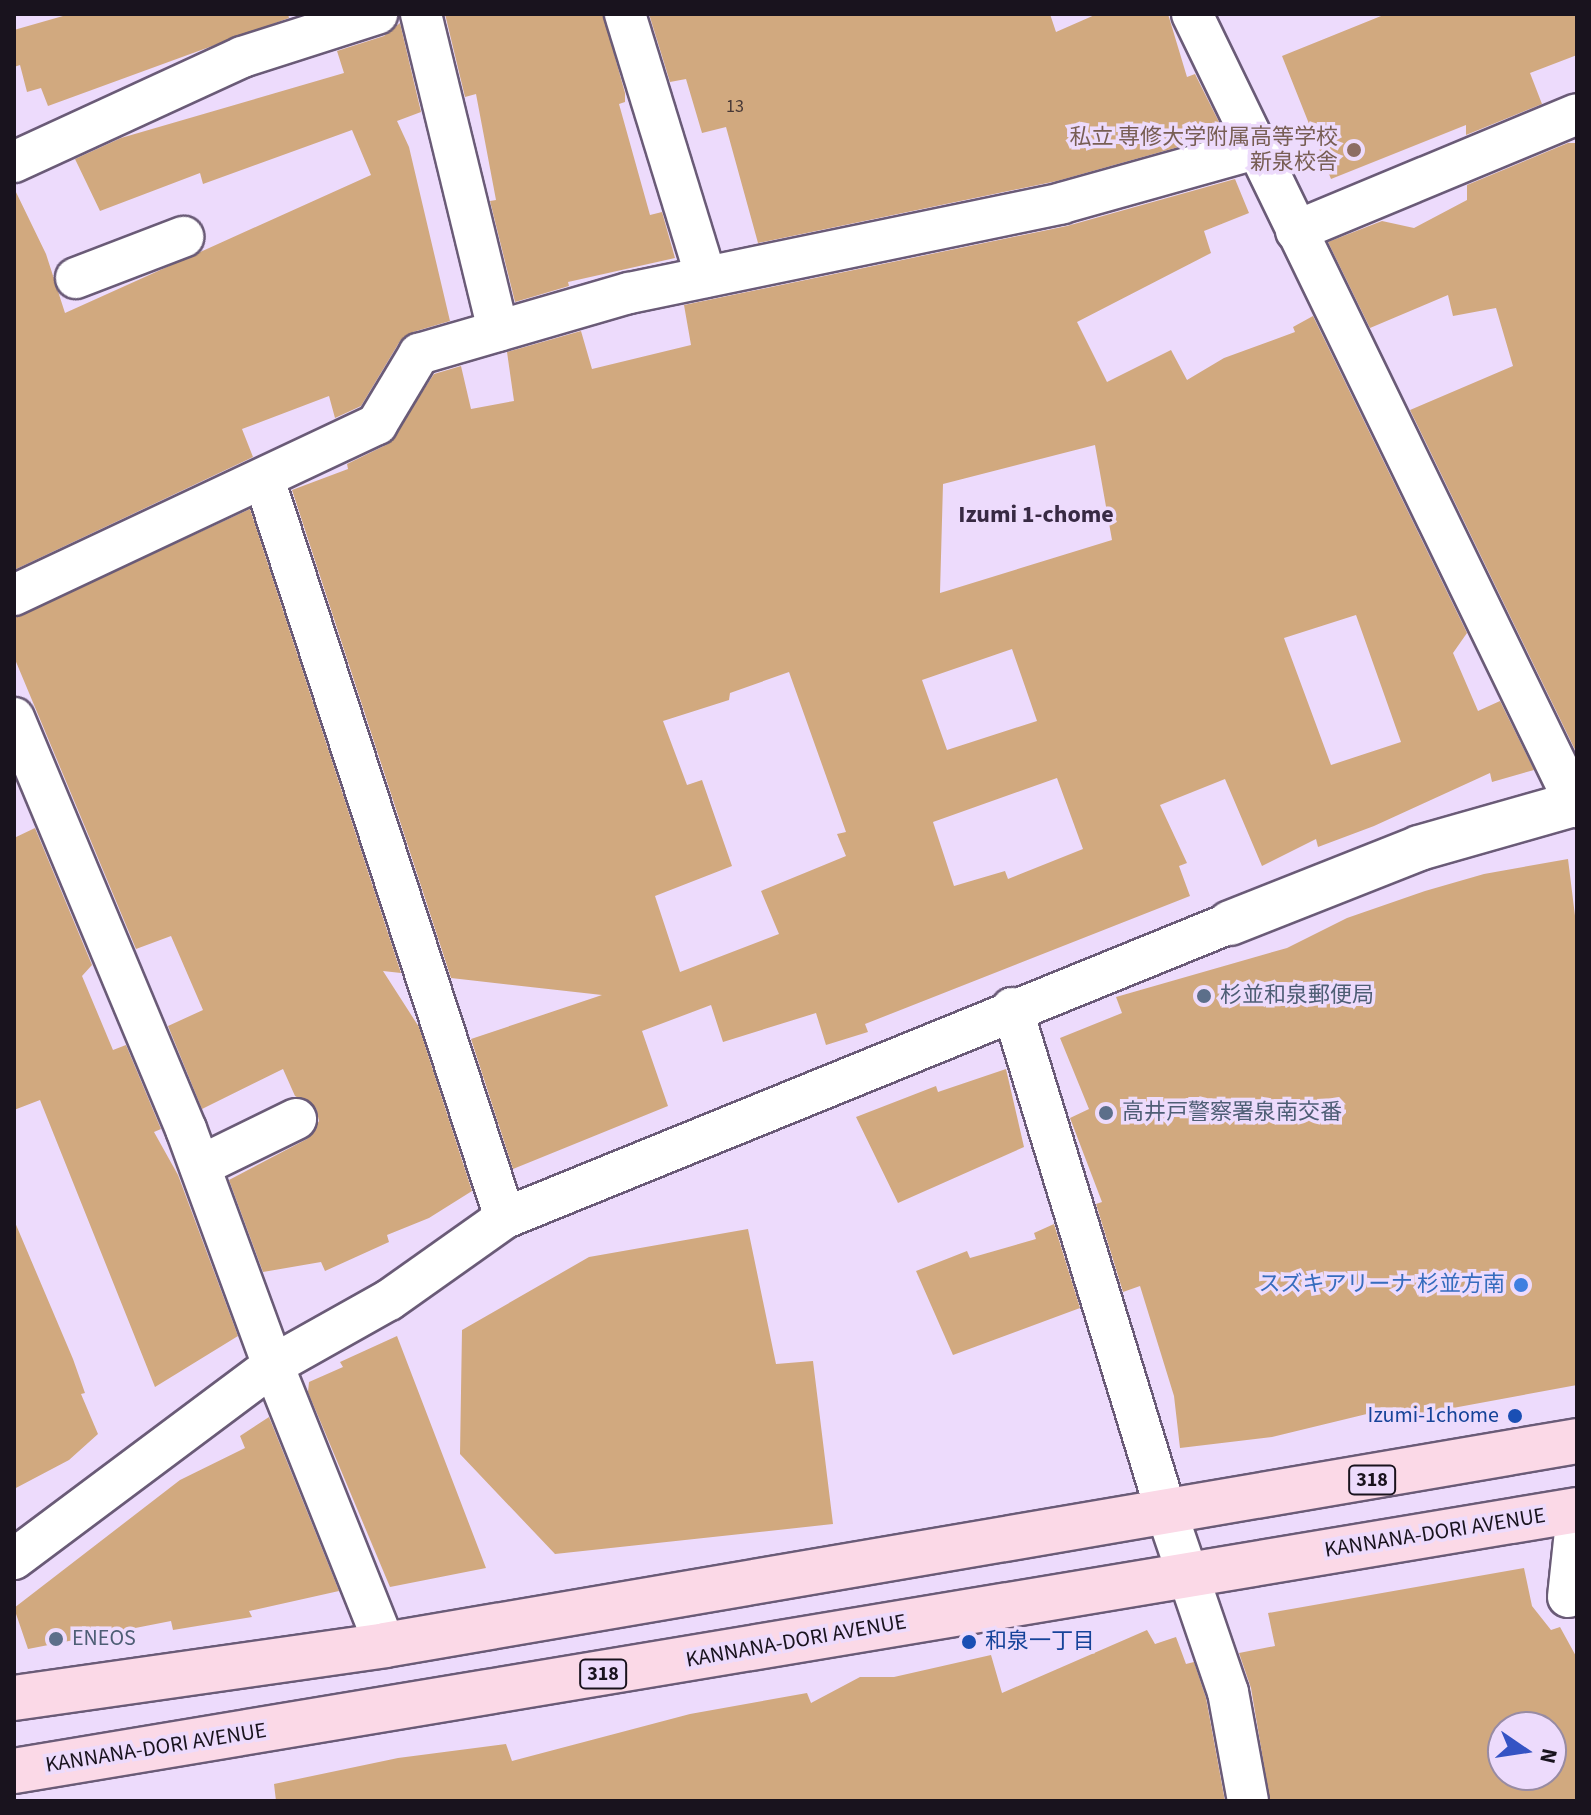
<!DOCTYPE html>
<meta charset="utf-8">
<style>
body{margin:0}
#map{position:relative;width:1591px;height:1815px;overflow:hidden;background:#eddbfc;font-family:"Source Sans 3","Noto Sans JP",sans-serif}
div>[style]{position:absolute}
.building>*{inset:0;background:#d1a97f}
.roads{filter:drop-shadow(2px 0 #6a5b77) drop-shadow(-2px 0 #6a5b77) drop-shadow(0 2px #6a5b77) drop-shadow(0 -2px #6a5b77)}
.street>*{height:40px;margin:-20px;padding:0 20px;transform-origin:20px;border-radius:20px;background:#fff}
.secondary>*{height:44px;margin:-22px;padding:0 22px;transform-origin:22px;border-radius:22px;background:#fff}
.primary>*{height:44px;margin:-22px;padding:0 22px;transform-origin:22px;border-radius:22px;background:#fbd9e7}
.dots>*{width:22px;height:22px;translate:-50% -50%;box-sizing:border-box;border:4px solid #eddbfc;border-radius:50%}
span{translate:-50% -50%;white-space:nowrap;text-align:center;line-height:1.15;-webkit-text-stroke:7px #eddbfc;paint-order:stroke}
.number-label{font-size:18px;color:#473836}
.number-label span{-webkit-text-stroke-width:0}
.shield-label span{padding:2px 6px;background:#eddbfc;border:2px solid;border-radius:6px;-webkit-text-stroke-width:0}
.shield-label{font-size:20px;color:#19131e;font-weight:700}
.education-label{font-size:22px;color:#785e54}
.right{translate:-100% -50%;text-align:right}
.service-label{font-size:22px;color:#4e5e75}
.left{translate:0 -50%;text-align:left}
.shop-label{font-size:22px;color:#366cbe}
.transit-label{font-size:22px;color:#164399}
.street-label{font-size:22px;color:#19131e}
.neighbourhood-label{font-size:24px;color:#382a43;font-weight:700}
.frame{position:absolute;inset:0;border:16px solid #19131e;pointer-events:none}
.north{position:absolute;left:1487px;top:1711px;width:80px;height:80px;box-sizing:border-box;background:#eddbfc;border:2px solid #988ba3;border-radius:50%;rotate:103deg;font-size:22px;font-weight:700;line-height:32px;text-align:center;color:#19131e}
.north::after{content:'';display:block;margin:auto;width:28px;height:36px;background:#3553c4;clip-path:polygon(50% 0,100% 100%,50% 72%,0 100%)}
</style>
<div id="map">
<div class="building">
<i style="clip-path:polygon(70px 14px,288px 14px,289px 18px,48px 106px,41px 88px,27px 92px,20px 65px,14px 67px,14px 30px)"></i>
<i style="clip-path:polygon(445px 14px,603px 14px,625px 93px,625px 102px,619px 104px,650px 215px,662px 212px,675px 258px,568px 282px,569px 286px,515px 302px,490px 201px,496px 200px,476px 94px,465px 97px)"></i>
<i style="clip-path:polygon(649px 14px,1050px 14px,1056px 32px,1097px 14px,1168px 14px,1187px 77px,1195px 74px,1225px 134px,1057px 181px,758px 243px,726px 127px,702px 133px,686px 79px,670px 82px)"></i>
<i style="clip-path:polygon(1386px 14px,1577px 14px,1577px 55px,1530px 73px,1542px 104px,1466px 135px,1466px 125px,1331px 179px,1282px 56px)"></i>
<i style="clip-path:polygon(400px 23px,421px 112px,397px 121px,409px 147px,450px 321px,413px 332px,400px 341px,361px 406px,335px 418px,329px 396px,242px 429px,253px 457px,14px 570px,14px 188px,46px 254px,65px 313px,371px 175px,352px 130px,203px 184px,200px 173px,100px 211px,75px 159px,121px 138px,344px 73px,337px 51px,384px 36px)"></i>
<i style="clip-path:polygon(1568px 143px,1577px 143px,1577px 754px,1410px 410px,1513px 366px,1496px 308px,1453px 316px,1448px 295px,1370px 328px,1328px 242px,1382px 221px,1414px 228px,1467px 200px,1467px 185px)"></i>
<i style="clip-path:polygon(evenodd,1235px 179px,1249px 213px,1204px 231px,1211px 253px,1077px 322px,1107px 382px,1171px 350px,1187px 380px,1224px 358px,1295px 332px,1293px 327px,1313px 316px,1467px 633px,1453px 653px,1478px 711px,1500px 701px,1534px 770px,1492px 782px,1490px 773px,1374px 826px,1318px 847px,1316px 839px,1262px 866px,1225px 779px,1160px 805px,1187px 863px,1179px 866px,1190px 896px,865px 1024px,868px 1032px,826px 1045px,816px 1013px,723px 1042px,711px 1005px,642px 1031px,668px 1106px,513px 1169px,471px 1039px,602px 995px,451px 978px,292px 490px,348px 469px,347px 464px,388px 444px,434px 374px,461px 366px,471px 409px,514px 401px,507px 352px,581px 331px,592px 369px,691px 345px,684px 305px,1067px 226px,1235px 179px,1095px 445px,1112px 540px,940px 593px,943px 484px,1095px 445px,1235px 179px,1356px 615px,1401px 742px,1331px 765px,1284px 638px,1356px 615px,1235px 179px,1012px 649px,1037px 721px,947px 750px,922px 680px,1012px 649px,1235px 179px,789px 672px,846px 832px,837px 834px,846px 856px,761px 891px,779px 934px,680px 972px,655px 896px,732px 866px,702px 780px,687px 785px,663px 721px,729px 700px,730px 693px,789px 672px,1235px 179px,1057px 778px,1083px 849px,1008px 879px,1005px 871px,954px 886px,933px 822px,1057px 778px)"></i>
<i style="clip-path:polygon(250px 509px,401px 973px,383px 971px,419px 1027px,472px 1191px,429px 1218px,387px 1235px,389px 1242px,325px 1271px,321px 1262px,263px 1272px,229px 1180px,307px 1139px,319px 1121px,316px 1108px,295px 1096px,283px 1069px,202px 1109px,168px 1026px,203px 1010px,171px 936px,136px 949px,14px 657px,14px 618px)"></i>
<i style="clip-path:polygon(35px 828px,92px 965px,82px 976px,113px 1050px,126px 1045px,161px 1129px,154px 1132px,178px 1175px,238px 1336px,155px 1387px,40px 1100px,14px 1110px,14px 838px)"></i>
<i style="clip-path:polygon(1568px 859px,1577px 932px,1577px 1385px,1377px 1422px,1375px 1412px,1272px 1437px,1180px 1448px,1174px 1396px,1140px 1286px,1123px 1292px,1096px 1204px,1102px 1202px,1070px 1118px,1089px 1109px,1060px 1038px,1122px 1013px,1116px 997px,1287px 948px,1347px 918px,1425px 891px,1484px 874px)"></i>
<i style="clip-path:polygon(1006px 1069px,1024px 1147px,898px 1203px,856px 1117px,936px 1086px,938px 1092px)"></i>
<i style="clip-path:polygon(14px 1220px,73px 1359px,85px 1393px,81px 1394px,98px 1434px,69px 1460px,14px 1489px)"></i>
<i style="clip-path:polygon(1054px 1224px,1080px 1308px,953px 1355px,916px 1271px,967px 1251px,970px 1258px,1036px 1239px,1034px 1233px)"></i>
<i style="clip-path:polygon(748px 1229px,776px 1364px,813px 1361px,833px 1524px,555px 1554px,460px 1454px,462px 1330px,589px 1257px)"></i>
<i style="clip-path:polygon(397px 1336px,486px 1568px,390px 1587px,308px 1392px,309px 1382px,343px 1367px,340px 1362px)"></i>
<i style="clip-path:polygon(269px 1417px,339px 1591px,249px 1611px,252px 1617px,173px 1630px,171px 1621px,28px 1649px,14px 1608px,180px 1480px,245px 1448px,240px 1436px)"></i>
<i style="clip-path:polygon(evenodd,1524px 1568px,1532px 1606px,1551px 1630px,1560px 1627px,1577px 1658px,1577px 1801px,1270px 1801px,1251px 1688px,1239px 1653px,1275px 1646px,1268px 1613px,1524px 1568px,1503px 1727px,1551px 1727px,1551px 1775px,1503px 1775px,1503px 1727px)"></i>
<i style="clip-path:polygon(1147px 1630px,1155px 1644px,1176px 1637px,1186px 1664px,1194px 1662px,1206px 1698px,1225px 1801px,276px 1801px,274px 1784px,398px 1758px,506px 1744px,512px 1761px,690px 1714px,807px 1693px,811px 1703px,860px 1677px,894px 1677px,991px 1655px,1002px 1693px)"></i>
</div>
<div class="roads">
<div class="street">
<i style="left:421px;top:14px;width:326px;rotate:76.3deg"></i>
<i style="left:625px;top:14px;width:275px;rotate:72.9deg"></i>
<i style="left:1192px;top:14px;width:882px;rotate:64.1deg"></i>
<i style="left:14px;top:162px;width:251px;rotate:-24.7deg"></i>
<i style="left:242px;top:57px;width:142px;rotate:-17.7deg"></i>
<i style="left:1296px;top:231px;width:304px;rotate:-22.6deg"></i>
<i style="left:76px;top:278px;width:115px;rotate:-21deg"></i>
<i style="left:264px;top:479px;width:777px;rotate:71.94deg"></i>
<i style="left:14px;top:595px;width:401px;rotate:-25.2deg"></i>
<i style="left:377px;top:424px;width:82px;rotate:-59deg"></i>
<i style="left:419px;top:354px;width:219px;rotate:-16.2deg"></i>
<i style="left:629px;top:293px;width:442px;rotate:-11.7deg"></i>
<i style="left:1062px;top:203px;width:201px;rotate:-15.6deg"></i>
<i style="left:14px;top:718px;width:446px;rotate:67.3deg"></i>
<i style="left:186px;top:1129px;width:252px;rotate:69.8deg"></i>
<i style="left:273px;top:1365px;width:302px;rotate:68.2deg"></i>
<i style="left:1012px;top:1008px;width:526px;rotate:72.98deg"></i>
<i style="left:1166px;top:1511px;width:191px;rotate:71.1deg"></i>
<i style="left:1228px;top:1692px;width:111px;rotate:79.6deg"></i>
<i style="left:200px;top:1166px;width:107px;rotate:-26.1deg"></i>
<i style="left:14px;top:1559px;width:324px;rotate:-36.8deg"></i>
<i style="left:273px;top:1365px;width:133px;rotate:-29.3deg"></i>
<i style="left:389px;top:1300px;width:142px;rotate:-35.3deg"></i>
<i style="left:505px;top:1218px;width:783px;rotate:-22.14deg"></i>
<i style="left:1568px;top:1597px;width:84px;rotate:-83.9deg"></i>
</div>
<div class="secondary">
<i style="left:1230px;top:923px;width:203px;rotate:-21.6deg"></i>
<i style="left:1419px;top:848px;width:164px;rotate:-15.9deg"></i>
</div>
<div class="primary">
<i style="left:14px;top:1698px;width:375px;rotate:-8.1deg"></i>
<i style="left:385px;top:1645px;width:1209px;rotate:-9.71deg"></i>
<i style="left:14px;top:1771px;width:1585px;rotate:-9.48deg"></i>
</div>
</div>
<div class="dots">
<i style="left:1354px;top:150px;background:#8d6e63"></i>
<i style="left:1204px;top:996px;background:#5c6f8a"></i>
<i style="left:1106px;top:1113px;background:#5c6f8a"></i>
<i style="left:1521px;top:1285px;background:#3f7fe0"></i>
<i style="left:1515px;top:1416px;background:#1a4fb4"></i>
<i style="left:56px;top:1639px;background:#5c6f8a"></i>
<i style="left:969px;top:1642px;background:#1a4fb4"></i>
</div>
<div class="number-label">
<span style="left:735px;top:107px">13</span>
</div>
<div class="shield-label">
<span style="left:1372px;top:1480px">318</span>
<span style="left:603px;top:1674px">318</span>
</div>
<div class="education-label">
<span class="right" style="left:1338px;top:150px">私立 専修大学附属高等学校<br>新泉校舎</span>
</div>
<div class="service-label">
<span class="left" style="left:1220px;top:996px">杉並和泉郵便局</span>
<span class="left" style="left:1122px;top:1113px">高井戸警察署泉南交番</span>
<span class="left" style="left:72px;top:1639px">ENEOS</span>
</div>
<div class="shop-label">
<span class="right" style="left:1505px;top:1285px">スズキアリーナ 杉並方南</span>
</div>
<div class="transit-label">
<span class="right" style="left:1499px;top:1416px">Izumi-1chome</span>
<span class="left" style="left:985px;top:1642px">和泉一丁目</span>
</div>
<div class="street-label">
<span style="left:1435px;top:1533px;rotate:-9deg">KANNANA-DORI AVENUE</span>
<span style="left:796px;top:1641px;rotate:-10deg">KANNANA-DORI AVENUE</span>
<span style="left:156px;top:1748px;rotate:-9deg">KANNANA-DORI AVENUE</span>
</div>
<div class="neighbourhood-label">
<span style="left:1036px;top:515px">Izumi 1-chome</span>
</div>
<div class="frame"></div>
<div class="north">N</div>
</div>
